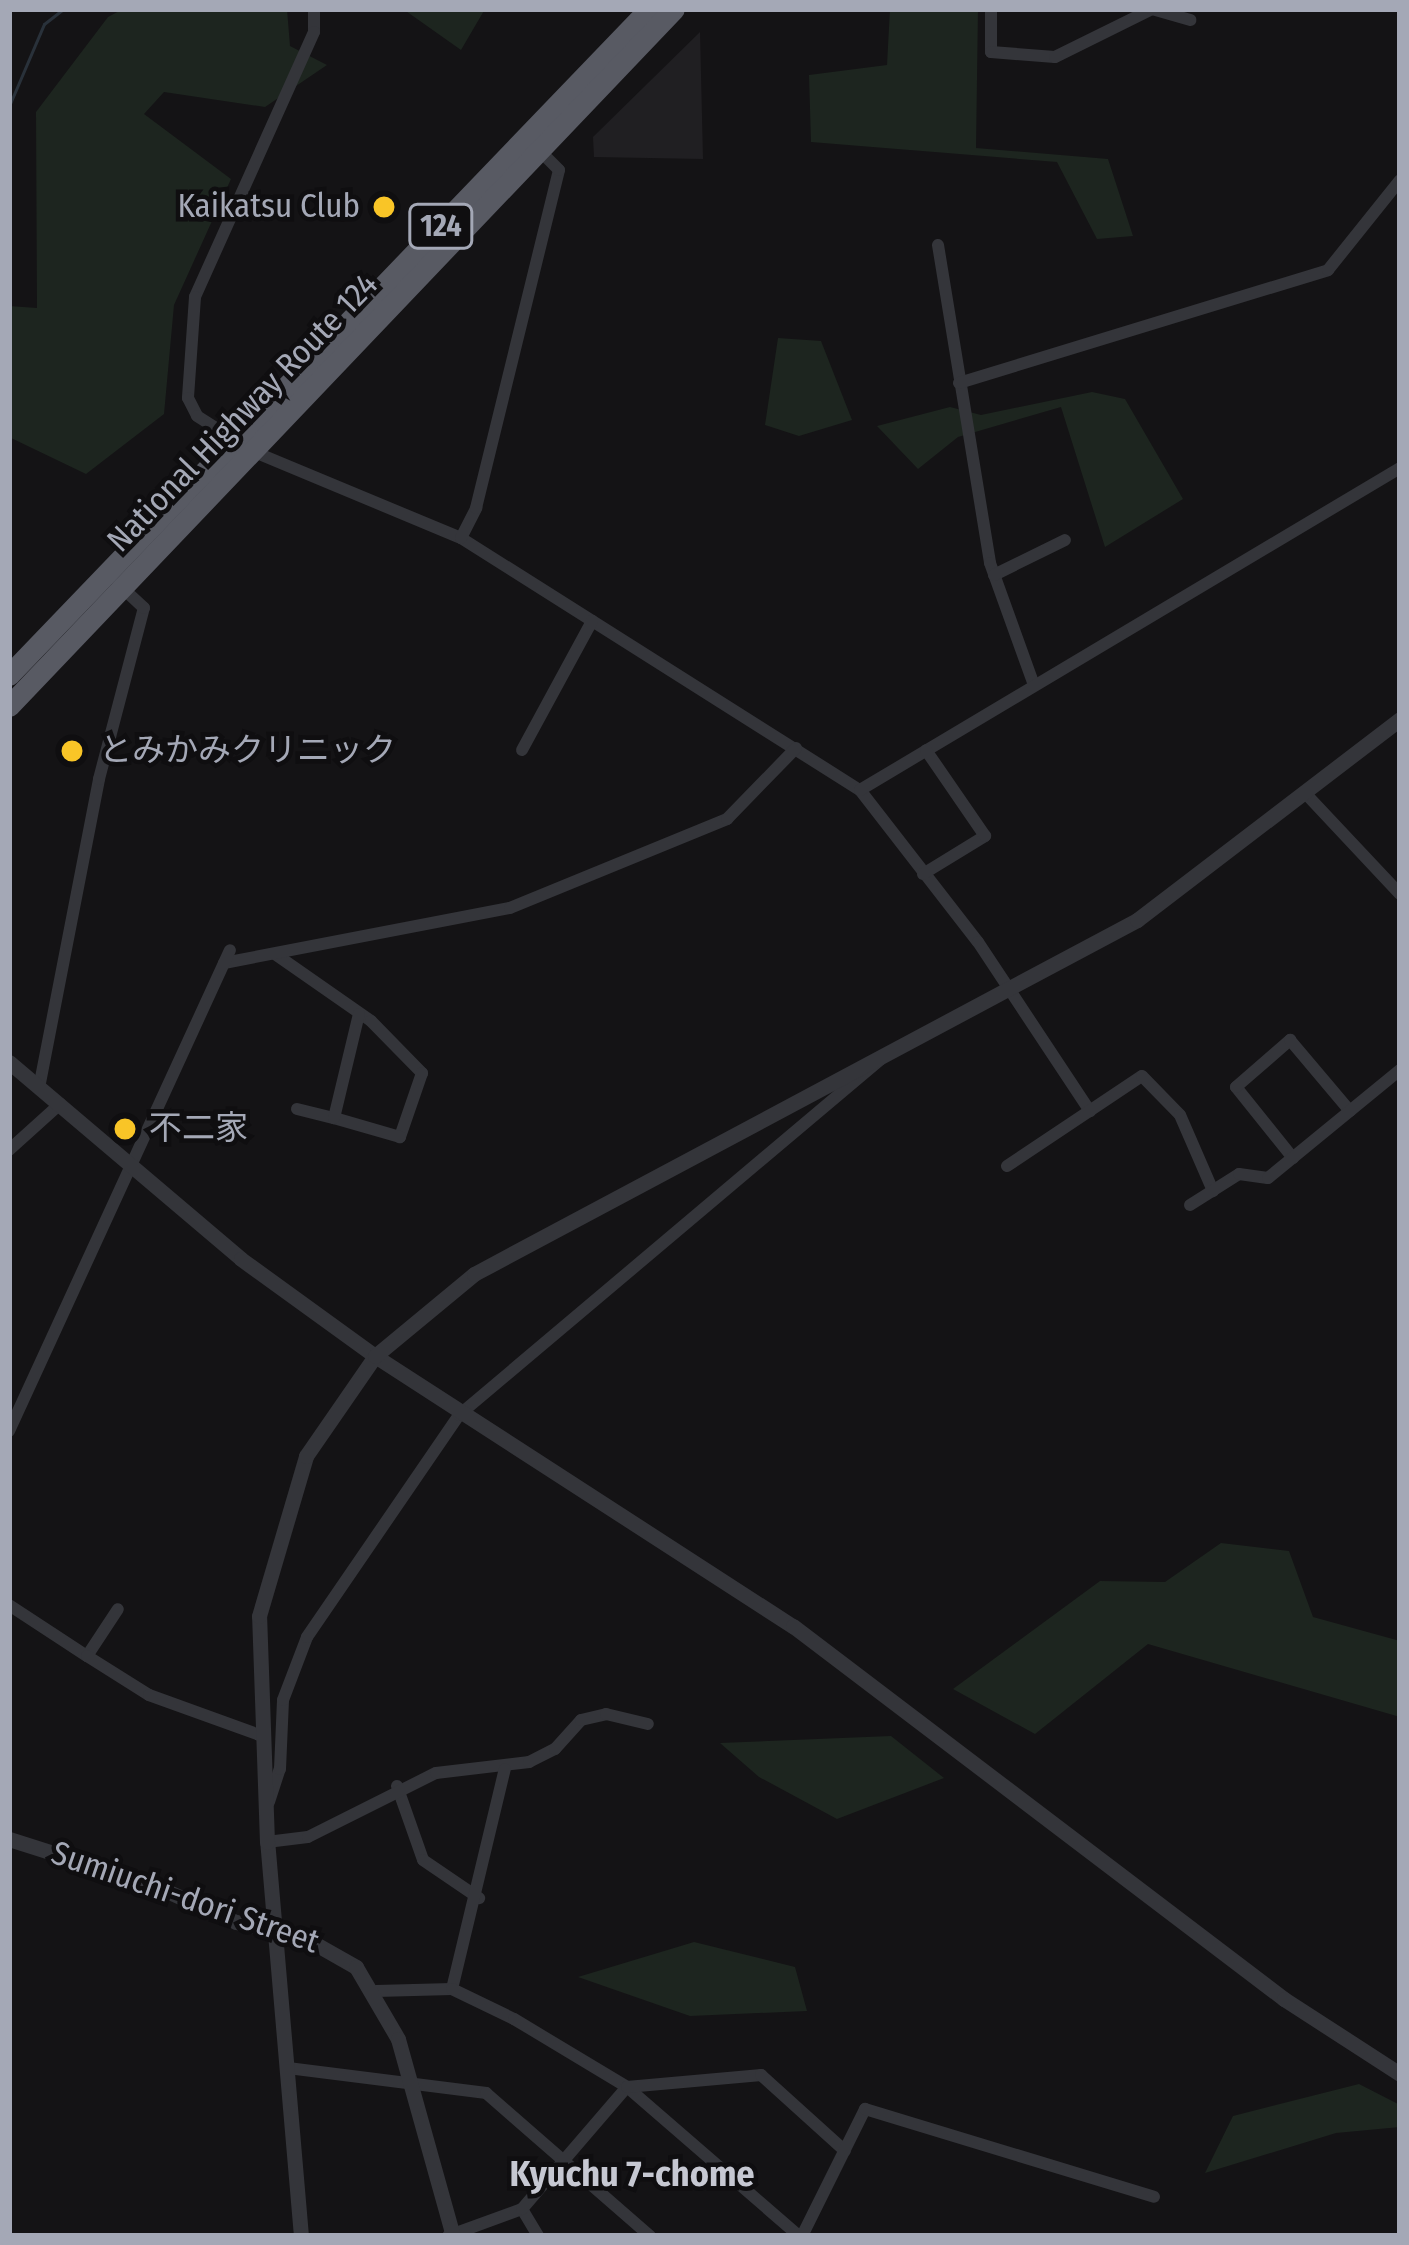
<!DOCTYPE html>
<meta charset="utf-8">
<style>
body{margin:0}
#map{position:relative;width:1409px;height:2245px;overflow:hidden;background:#141315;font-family:"Fira Sans Condensed","Noto Sans JP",sans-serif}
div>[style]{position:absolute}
.built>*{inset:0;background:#201f22}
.green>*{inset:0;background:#1d251f}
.stream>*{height:3px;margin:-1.5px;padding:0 1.5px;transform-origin:1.5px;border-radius:1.5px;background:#29313a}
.minor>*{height:12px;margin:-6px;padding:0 6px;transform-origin:6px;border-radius:6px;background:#34353a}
.tertiary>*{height:15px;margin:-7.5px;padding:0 7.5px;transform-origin:7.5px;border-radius:7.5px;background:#34353a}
.trunk>*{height:21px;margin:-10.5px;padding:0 10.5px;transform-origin:10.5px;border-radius:10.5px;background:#585a63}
.dots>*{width:33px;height:33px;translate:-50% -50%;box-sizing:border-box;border:6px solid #0f0e10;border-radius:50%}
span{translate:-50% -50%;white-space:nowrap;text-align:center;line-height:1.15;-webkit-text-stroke:9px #0f0e10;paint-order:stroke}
.shield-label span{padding:3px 9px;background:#0f0e10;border:3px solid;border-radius:9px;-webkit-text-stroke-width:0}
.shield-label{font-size:30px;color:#a4a8b6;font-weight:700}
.poi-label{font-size:33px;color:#a4a8b6}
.right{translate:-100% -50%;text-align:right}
.left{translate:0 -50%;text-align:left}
.street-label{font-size:33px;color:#a4a8b6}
.neighbourhood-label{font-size:36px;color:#c6c8d2;font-weight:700}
.frame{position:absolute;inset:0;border:12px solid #a4a8b6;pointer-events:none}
</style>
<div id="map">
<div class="built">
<i style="clip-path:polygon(700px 32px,703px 159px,594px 157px,593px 137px)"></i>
</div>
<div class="green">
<i style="clip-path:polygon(123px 9px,287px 9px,290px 46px,327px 65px,265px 107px,164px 92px,144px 114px,231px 179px,174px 305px,164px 414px,86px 474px,9px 437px,9px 306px,37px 308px,36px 112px,108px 17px)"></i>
<i style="clip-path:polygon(403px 9px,485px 9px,461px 50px)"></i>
<i style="clip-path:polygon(890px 9px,978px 9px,976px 148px,1108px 159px,1133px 236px,1097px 239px,1057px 162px,811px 142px,809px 75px,887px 65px)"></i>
<i style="clip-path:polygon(778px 338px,821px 341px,852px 420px,799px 436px,765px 425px)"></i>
<i style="clip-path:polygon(1092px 392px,1125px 399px,1183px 499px,1105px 547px,1061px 407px,958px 437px,918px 469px,877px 426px,950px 407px,981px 415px)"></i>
<i style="clip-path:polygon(1221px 1543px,1289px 1551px,1313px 1617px,1400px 1641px,1400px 1717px,1148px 1644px,1035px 1734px,953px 1689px,1100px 1581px,1165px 1582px)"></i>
<i style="clip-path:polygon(891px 1736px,944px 1778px,837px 1819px,759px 1777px,720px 1743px)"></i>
<i style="clip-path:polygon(694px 1942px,795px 1967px,807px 2011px,690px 2016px,578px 1977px)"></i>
<i style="clip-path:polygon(1359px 2084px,1400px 2105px,1400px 2127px,1336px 2133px,1205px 2173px,1233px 2116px)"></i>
</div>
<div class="stream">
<i style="left:9px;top:106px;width:89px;rotate:-66.9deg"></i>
<i style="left:44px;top:24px;width:24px;rotate:-38deg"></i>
</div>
<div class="minor">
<i style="left:314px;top:9px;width:23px;rotate:90deg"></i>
<i style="left:314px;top:32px;width:290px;rotate:114.2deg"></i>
<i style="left:195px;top:297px;width:101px;rotate:94deg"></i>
<i style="left:188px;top:398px;width:20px;rotate:63deg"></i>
<i style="left:197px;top:416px;width:65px;rotate:32.5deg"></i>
<i style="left:252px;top:451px;width:226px;rotate:22.6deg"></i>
<i style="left:461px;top:538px;width:472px;rotate:32.3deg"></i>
<i style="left:860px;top:790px;width:192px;rotate:52.2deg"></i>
<i style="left:978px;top:942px;width:203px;rotate:56.5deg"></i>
<i style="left:991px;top:9px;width:43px;rotate:90deg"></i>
<i style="left:991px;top:52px;width:64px;rotate:4.5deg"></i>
<i style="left:1055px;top:57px;width:108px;rotate:-26.3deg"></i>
<i style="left:1152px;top:9px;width:40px;rotate:16deg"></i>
<i style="left:938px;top:245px;width:322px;rotate:80.7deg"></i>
<i style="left:990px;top:563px;width:130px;rotate:70.2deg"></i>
<i style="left:959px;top:383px;width:386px;rotate:-17deg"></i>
<i style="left:1328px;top:270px;width:115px;rotate:-51.3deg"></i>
<i style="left:461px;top:538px;width:34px;rotate:-63deg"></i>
<i style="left:476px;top:508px;width:348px;rotate:-76.2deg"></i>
<i style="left:559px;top:170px;width:31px;rotate:-135deg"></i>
<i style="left:994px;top:575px;width:79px;rotate:-26.2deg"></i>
<i style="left:522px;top:750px;width:147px;rotate:-61.5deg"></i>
<i style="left:860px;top:790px;width:629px;rotate:-30.81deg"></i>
<i style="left:1306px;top:794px;width:137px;rotate:46.8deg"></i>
<i style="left:923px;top:874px;width:73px;rotate:-31.5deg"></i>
<i style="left:985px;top:836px;width:104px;rotate:-124.5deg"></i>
<i style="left:275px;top:954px;width:117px;rotate:34.9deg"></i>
<i style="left:371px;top:1021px;width:73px;rotate:45.6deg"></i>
<i style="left:422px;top:1073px;width:68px;rotate:109deg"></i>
<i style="left:400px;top:1137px;width:69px;rotate:-163.9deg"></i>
<i style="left:224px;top:963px;width:291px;rotate:-10.9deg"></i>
<i style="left:510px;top:908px;width:235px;rotate:-22.3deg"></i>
<i style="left:727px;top:819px;width:99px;rotate:-45.8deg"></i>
<i style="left:39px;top:1088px;width:315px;rotate:-79deg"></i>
<i style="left:99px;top:779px;width:177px;rotate:-75.3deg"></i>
<i style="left:144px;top:608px;width:35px;rotate:-137deg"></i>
<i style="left:297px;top:1109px;width:38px;rotate:14deg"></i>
<i style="left:334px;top:1118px;width:107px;rotate:-76.5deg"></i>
<i style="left:9px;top:1150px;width:69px;rotate:-42deg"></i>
<i style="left:1293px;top:1158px;width:91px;rotate:-128.8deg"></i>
<i style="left:1236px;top:1087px;width:72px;rotate:-41deg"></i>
<i style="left:1290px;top:1040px;width:93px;rotate:49.8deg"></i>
<i style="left:1007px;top:1166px;width:162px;rotate:-33.7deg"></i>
<i style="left:1142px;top:1076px;width:54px;rotate:45.7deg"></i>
<i style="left:1180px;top:1115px;width:83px;rotate:66.5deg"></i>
<i style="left:1190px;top:1205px;width:58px;rotate:-32.3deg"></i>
<i style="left:1239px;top:1174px;width:29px;rotate:8deg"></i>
<i style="left:1268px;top:1178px;width:171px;rotate:-39.3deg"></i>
<i style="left:9px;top:1431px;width:529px;rotate:-65.32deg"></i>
<i style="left:9px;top:1605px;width:93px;rotate:33.2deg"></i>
<i style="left:87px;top:1656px;width:56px;rotate:-56.6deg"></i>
<i style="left:87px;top:1656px;width:73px;rotate:32.2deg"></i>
<i style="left:149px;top:1695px;width:120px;rotate:19.9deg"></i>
<i style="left:397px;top:1786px;width:78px;rotate:70.6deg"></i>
<i style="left:423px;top:1860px;width:68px;rotate:34.2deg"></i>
<i style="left:269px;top:1802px;width:35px;rotate:-72deg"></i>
<i style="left:280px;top:1769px;width:69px;rotate:-87.5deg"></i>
<i style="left:283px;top:1700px;width:67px;rotate:-69.1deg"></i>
<i style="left:307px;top:1637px;width:269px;rotate:-55.6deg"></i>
<i style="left:459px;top:1415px;width:552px;rotate:-40.15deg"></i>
<i style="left:267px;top:1842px;width:41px;rotate:-7deg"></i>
<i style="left:308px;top:1837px;width:143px;rotate:-26.6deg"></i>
<i style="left:436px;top:1773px;width:94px;rotate:-6.7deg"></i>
<i style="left:529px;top:1762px;width:29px;rotate:-27deg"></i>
<i style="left:555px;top:1749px;width:39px;rotate:-48deg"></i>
<i style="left:581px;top:1720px;width:26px;rotate:-13deg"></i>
<i style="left:606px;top:1714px;width:43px;rotate:13.4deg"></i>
<i style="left:452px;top:1989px;width:226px;rotate:-76.5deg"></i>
<i style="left:376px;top:1991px;width:76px;rotate:-1.5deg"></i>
<i style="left:452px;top:1989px;width:69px;rotate:25.8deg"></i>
<i style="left:514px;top:2019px;width:132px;rotate:31deg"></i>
<i style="left:627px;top:2087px;width:228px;rotate:40.9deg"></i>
<i style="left:288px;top:2068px;width:200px;rotate:7.2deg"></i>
<i style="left:486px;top:2093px;width:218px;rotate:41.1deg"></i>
<i style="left:522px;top:2209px;width:31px;rotate:59deg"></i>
<i style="left:448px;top:2236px;width:79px;rotate:-20deg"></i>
<i style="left:522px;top:2209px;width:161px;rotate:-49.3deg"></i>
<i style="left:627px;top:2087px;width:135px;rotate:-5.1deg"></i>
<i style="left:761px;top:2075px;width:113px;rotate:42.1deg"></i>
<i style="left:802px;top:2236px;width:142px;rotate:-63.6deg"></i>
<i style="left:865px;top:2109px;width:302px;rotate:16.9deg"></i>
</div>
<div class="tertiary">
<i style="left:9px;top:1062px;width:304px;rotate:40.3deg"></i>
<i style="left:241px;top:1259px;width:165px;rotate:35.9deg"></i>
<i style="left:375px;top:1356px;width:498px;rotate:32.9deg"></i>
<i style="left:793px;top:1626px;width:617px;rotate:37.22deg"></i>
<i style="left:1284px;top:1999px;width:138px;rotate:32.9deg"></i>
<i style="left:9px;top:1839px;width:149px;rotate:17.6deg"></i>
<i style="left:151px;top:1884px;width:93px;rotate:24.1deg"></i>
<i style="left:236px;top:1922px;width:71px;rotate:13.1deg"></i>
<i style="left:305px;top:1938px;width:59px;rotate:29.6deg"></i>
<i style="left:356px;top:1967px;width:83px;rotate:59.7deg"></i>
<i style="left:398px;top:2039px;width:205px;rotate:74.4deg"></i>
<i style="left:301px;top:2236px;width:395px;rotate:-94.9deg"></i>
<i style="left:267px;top:1842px;width:226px;rotate:-92deg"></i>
<i style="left:259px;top:1616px;width:167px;rotate:-73.6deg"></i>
<i style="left:306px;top:1456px;width:121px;rotate:-55.4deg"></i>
<i style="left:375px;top:1356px;width:129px;rotate:-39.6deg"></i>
<i style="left:474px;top:1274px;width:752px;rotate:-28.1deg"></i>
<i style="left:1137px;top:920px;width:331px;rotate:-37.4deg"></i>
</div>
<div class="trunk">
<i style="left:9px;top:675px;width:924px;rotate:-46.14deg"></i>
<i style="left:9px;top:706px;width:963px;rotate:-46.35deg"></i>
</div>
<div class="dots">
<i style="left:384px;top:207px;background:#f9c527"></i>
<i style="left:72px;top:751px;background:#f9c527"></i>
<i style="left:125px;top:1129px;background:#f9c527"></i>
</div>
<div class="shield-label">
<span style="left:441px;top:226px">124</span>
</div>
<div class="poi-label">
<span class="right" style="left:360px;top:207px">Kaikatsu Club</span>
<span class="left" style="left:99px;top:751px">とみかみクリニック</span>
<span class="left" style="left:149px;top:1129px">不二家</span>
</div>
<div class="street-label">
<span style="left:243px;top:413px;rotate:-46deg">National Highway Route 124</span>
<span style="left:185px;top:1898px;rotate:19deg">Sumiuchi-dori Street</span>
</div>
<div class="neighbourhood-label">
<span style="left:632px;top:2175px">Kyuchu 7-chome</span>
</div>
<div class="frame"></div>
</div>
